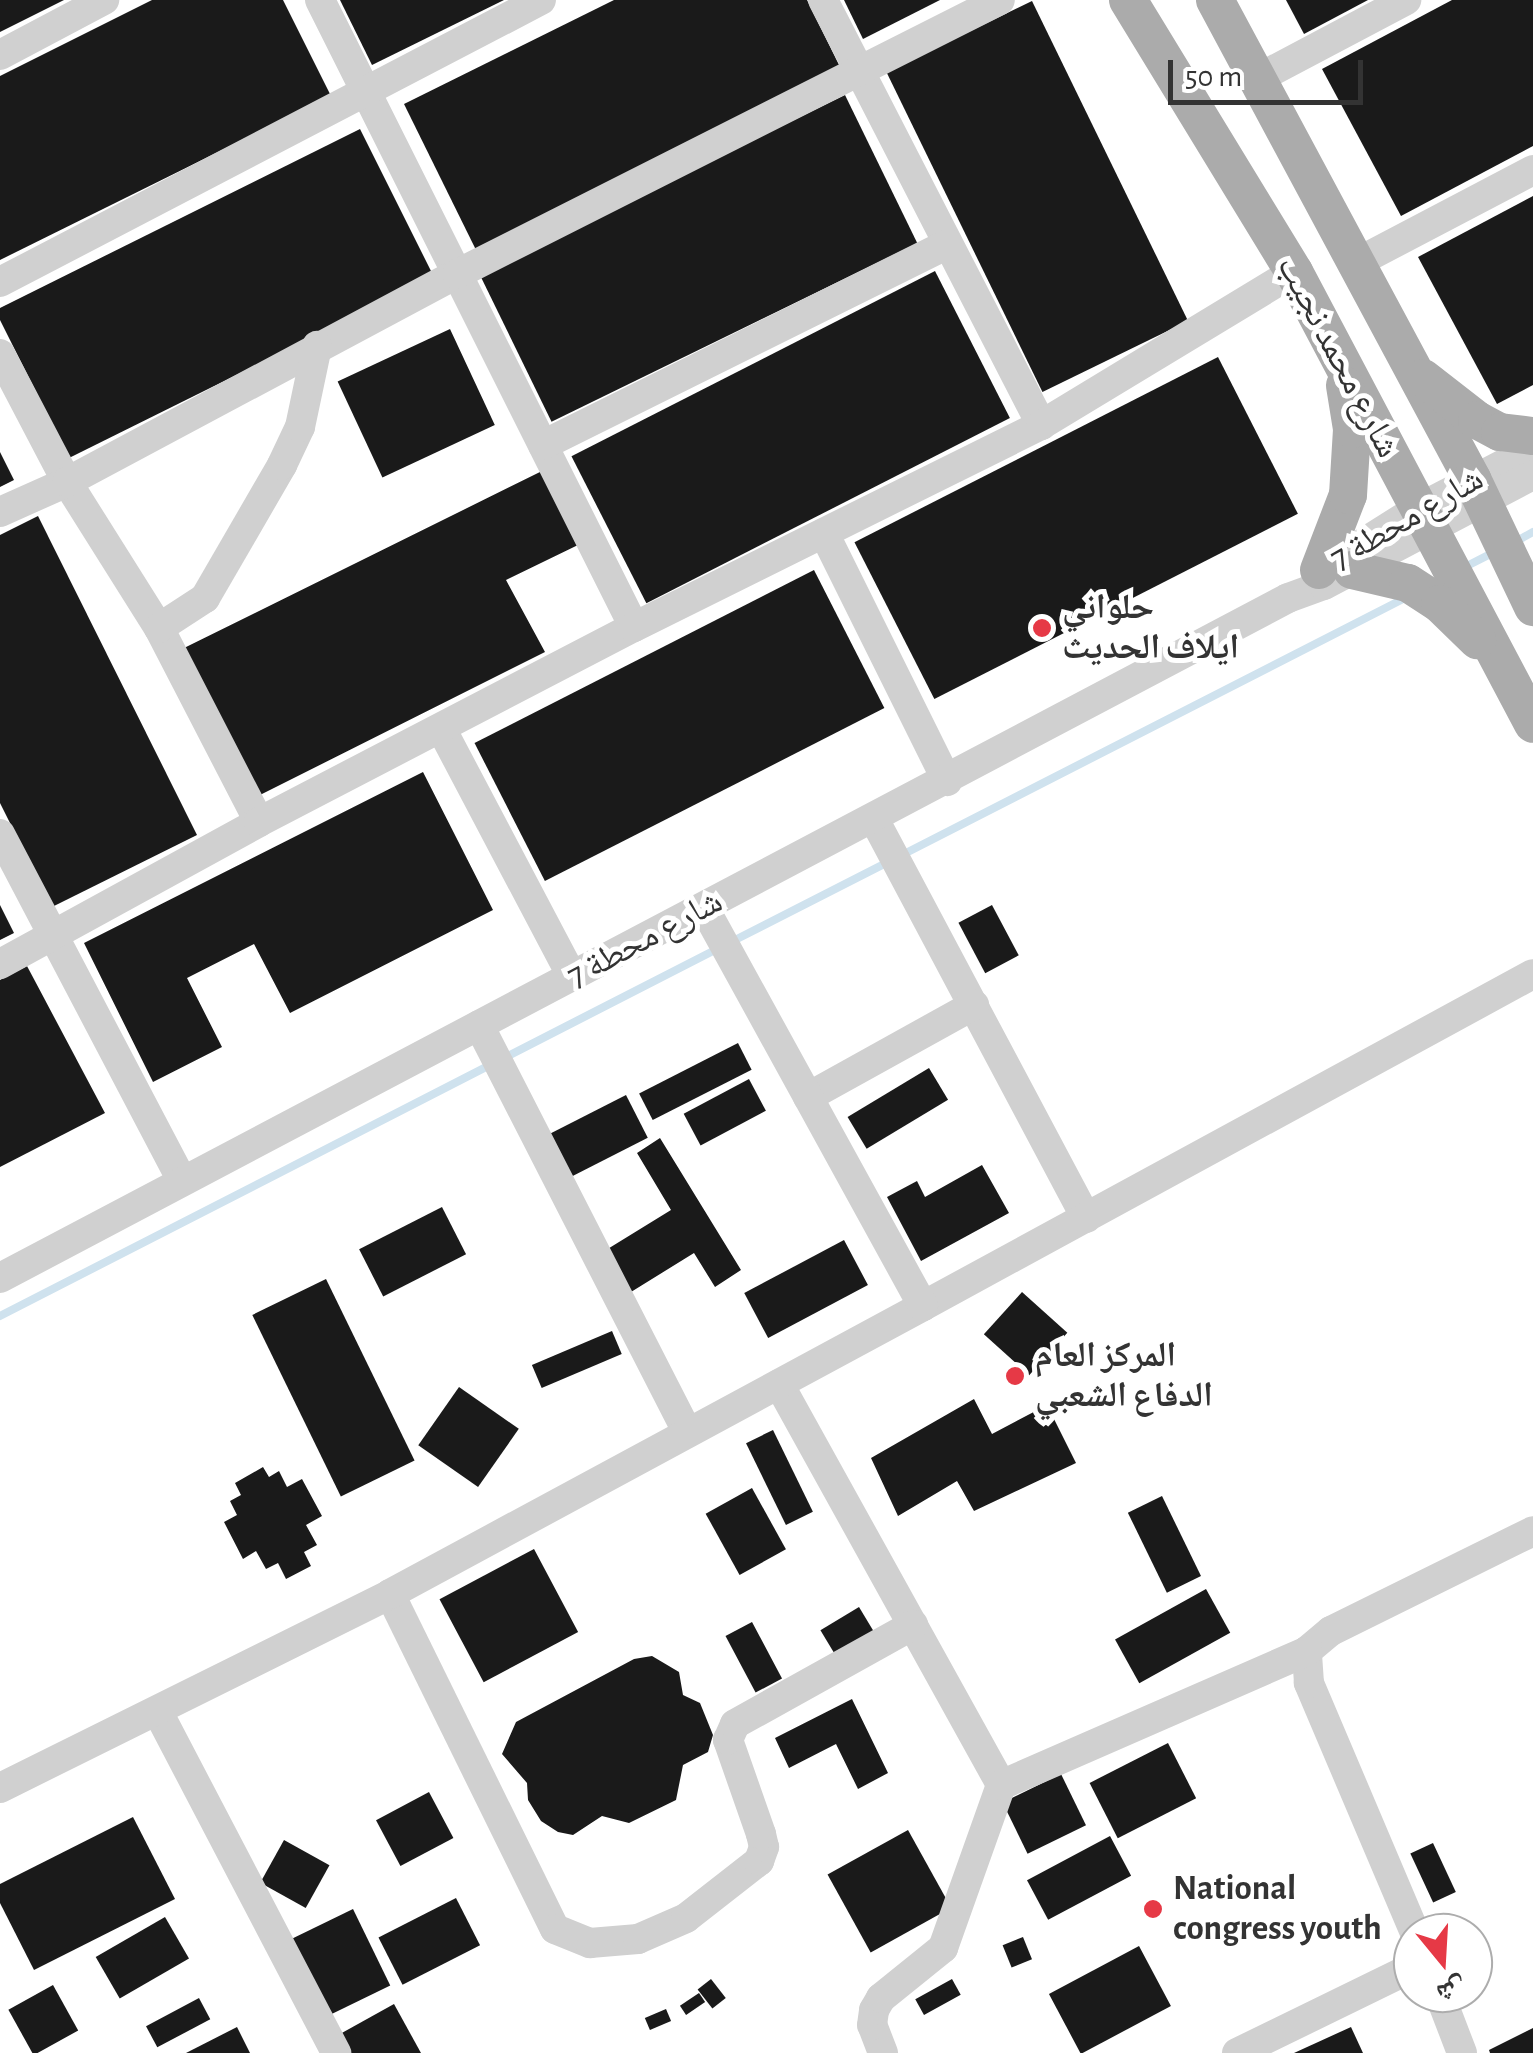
<!DOCTYPE html>
<meta charset="utf-8">
<style>
body{margin:0}
#map{position:relative;width:1533px;height:2053px;overflow:hidden;background:#fff;font-family:"Alegreya Sans","Noto Naskh Arabic",sans-serif}
div>[style]{position:absolute}
.stream>*{height:8px;margin:-4px;padding:0 4px;transform-origin:4px;border-radius:4px;background:#cfe2ee}
.building>*{inset:0;background:#1a1a1a;transform-origin:0 0}
.minor>*{height:30px;margin:-15px;padding:0 15px;transform-origin:15px;border-radius:15px;background:#d0d0d0}
.major>*{height:38px;margin:-19px;padding:0 19px;transform-origin:19px;border-radius:19px;background:#ababab}
.dots>*{width:28px;height:28px;translate:-50% -50%;box-sizing:border-box;border:5px solid #fff;border-radius:50%}
span{translate:-50% -50%;white-space:nowrap;text-align:center;line-height:1.15;-webkit-text-stroke:10px #fff;paint-order:stroke}
.street-label{font-size:35px;color:#333}
.poi-label{font-size:35px;color:#333;font-weight:700}
.left{translate:0 -50%;text-align:left}
.north{position:absolute;left:1393px;top:1913px;width:100px;height:100px;box-sizing:border-box;background:#fff;border:2px solid #adadad;border-radius:50%;rotate:162deg;font-size:28px;font-weight:700;line-height:40px;text-align:center;color:#333}
.north::after{content:'';display:block;margin:auto;width:35px;height:45px;background:#e63946;clip-path:polygon(50% 0,100% 100%,50% 72%,0 100%)}
.scale{position:absolute;left:1168px;top:60px;width:195px;height:45px;box-sizing:border-box;border:5px solid #333;border-top:0;padding-left:12px;font-size:30px;line-height:35px;white-space:nowrap;color:#333;-webkit-text-stroke:8px #fff;paint-order:stroke}
</style>
<div id="map">
<div class="stream">
<i style="left:1515px;top:542px;width:21px;rotate:-29deg"></i>
<i style="left:1461px;top:569px;width:36px;rotate:-27deg"></i>
<i style="left:900px;top:856px;width:572px;rotate:-27.06deg"></i>
<i style="left:731px;top:942px;width:176px;rotate:-27deg"></i>
<i style="left:504px;top:1058px;width:242px;rotate:-27.1deg"></i>
<i style="left:0;top:1316px;width:553px;rotate:-27.12deg"></i>
</div>
<div class="building">
<i style="clip-path:polygon(0 0,64px 0,0 32px)"></i>
<i style="clip-path:polygon(152px 0,283px 0,331px 96px,0 260px,0 76px)"></i>
<i style="clip-path:polygon(340px 0,504px 0,372px 65px)"></i>
<i style="clip-path:polygon(614px 0,807px 0,842px 71px,477px 252px,404px 104px)"></i>
<i style="clip-path:polygon(844px 0,940px 0,863px 39px)"></i>
<i style="clip-path:polygon(1286px 0,1368px 0,1304px 34px)"></i>
<i style="clip-path:polygon(1452px 0,1533px 0,1533px 146px,1401px 216px,1322px 69px)"></i>
<i style="left:1032px;top:1px;width:356px;height:162px;rotate:64deg"></i>
<i style="left:845px;top:95px;width:165px;height:407px;rotate:64deg"></i>
<i style="clip-path:polygon(360px 129px,434px 277px,69px 458px,0 320px,0 308px)"></i>
<i style="clip-path:polygon(1533px 196px,1533px 385px,1497px 404px,1418px 257px)"></i>
<i style="left:935px;top:271px;width:165px;height:408px;rotate:63deg"></i>
<i style="left:450px;top:329px;width:106px;height:124px;rotate:65deg"></i>
<i style="left:1218px;top:357px;width:176px;height:408px;rotate:63deg"></i>
<i style="clip-path:polygon(0 452px,14px 480px,0 487px)"></i>
<i style="clip-path:polygon(542px 471px,578px 545px,506px 580px,545px 652px,256px 797px,182px 649px)"></i>
<i style="clip-path:polygon(38px 516px,197px 835px,52px 907px,0 803px,0 535px)"></i>
<i style="left:814px;top:570px;width:155px;height:381px;rotate:63deg"></i>
<i style="clip-path:polygon(423px 772px,493px 910px,290px 1013px,254px 944px,187px 978px,222px 1047px,153px 1082px,84px 943px)"></i>
<i style="clip-path:polygon(0 905px,14px 933px,0 940px)"></i>
<i style="left:992px;top:905px;width:57px;height:38px;rotate:62deg"></i>
<i style="clip-path:polygon(27px 966px,105px 1113px,0 1167px,0 980px)"></i>
<i style="left:738px;top:1043px;width:30px;height:111px;rotate:63deg"></i>
<i style="left:929px;top:1068px;width:37px;height:95px;rotate:59deg"></i>
<i style="left:749px;top:1079px;width:36px;height:74px;rotate:62deg"></i>
<i style="left:626px;top:1095px;width:48px;height:92px;rotate:63deg"></i>
<i style="clip-path:polygon(660px 1138px,741px 1270px,715px 1287px,694px 1253px,631px 1292px,606px 1250px,671px 1210px,637px 1153px)"></i>
<i style="clip-path:polygon(982px 1165px,1009px 1213px,921px 1261px,887px 1197px,917px 1181px,925px 1197px)"></i>
<i style="left:442px;top:1207px;width:53px;height:93px;rotate:63deg"></i>
<i style="left:844px;top:1240px;width:51px;height:113px;rotate:62deg"></i>
<i style="left:326px;top:1279px;width:202px;height:82px;rotate:64deg"></i>
<i style="left:1022px;top:1292px;width:61px;height:57px;rotate:42deg"></i>
<i style="left:612px;top:1331px;width:25px;height:87px;rotate:67deg"></i>
<i style="left:459px;top:1387px;width:73px;height:71px;rotate:35deg"></i>
<i style="clip-path:polygon(974px 1399px,992px 1434px,1047px 1405px,1076px 1463px,974px 1511px,957px 1481px,898px 1516px,871px 1458px)"></i>
<i style="left:773px;top:1430px;width:91px;height:30px;rotate:64deg"></i>
<i style="clip-path:polygon(263px 1467px,269px 1477px,279px 1471px,287px 1487px,302px 1479px,322px 1516px,306px 1525px,317px 1545px,304px 1552px,311px 1566px,286px 1579px,278px 1563px,266px 1569px,256px 1551px,243px 1559px,224px 1522px,237px 1515px,230px 1501px,241px 1495px,235px 1483px)"></i>
<i style="left:752px;top:1488px;width:70px;height:53px;rotate:61deg"></i>
<i style="left:1162px;top:1496px;width:89px;height:38px;rotate:64deg"></i>
<i style="left:534px;top:1549px;width:94px;height:107px;rotate:62deg"></i>
<i style="left:1206px;top:1589px;width:50px;height:104px;rotate:61deg"></i>
<i style="left:859px;top:1607px;width:31px;height:45px;rotate:59deg"></i>
<i style="left:752px;top:1622px;width:64px;height:30px;rotate:62deg"></i>
<i style="clip-path:polygon(652px 1656px,679px 1672px,683px 1695px,700px 1703px,713px 1735px,708px 1752px,683px 1765px,676px 1800px,629px 1823px,602px 1816px,573px 1835px,558px 1832px,541px 1821px,528px 1800px,527px 1783px,502px 1754px,516px 1722px,634px 1659px)"></i>
<i style="clip-path:polygon(852px 1699px,888px 1773px,858px 1789px,836px 1744px,789px 1768px,775px 1738px)"></i>
<i style="left:1168px;top:1743px;width:62px;height:88px;rotate:63deg"></i>
<i style="left:1061px;top:1774px;width:57px;height:65px;rotate:64deg"></i>
<i style="left:429px;top:1792px;width:52px;height:60px;rotate:62deg"></i>
<i style="clip-path:polygon(133px 1817px,175px 1899px,34px 1970px,0 1903px,0 1884px)"></i>
<i style="left:908px;top:1830px;width:89px;height:92px;rotate:61deg"></i>
<i style="left:1110px;top:1836px;width:45px;height:94px;rotate:62deg"></i>
<i style="left:284px;top:1840px;width:52px;height:49px;rotate:29deg"></i>
<i style="left:1433px;top:1843px;width:54px;height:25px;rotate:65deg"></i>
<i style="left:456px;top:1898px;width:53px;height:87px;rotate:63deg"></i>
<i style="left:353px;top:1909px;width:85px;height:76px;rotate:64deg"></i>
<i style="left:165px;top:1917px;width:48px;height:80px;rotate:60deg"></i>
<i style="left:1023px;top:1937px;width:24px;height:22px;rotate:68deg"></i>
<i style="left:1139px;top:1946px;width:68px;height:102px;rotate:62deg"></i>
<i style="left:711px;top:1979px;width:24px;height:17px;rotate:52deg"></i>
<i style="left:952px;top:1979px;width:18px;height:42px;rotate:61deg"></i>
<i style="left:53px;top:1985px;width:52px;height:51px;rotate:61deg"></i>
<i style="left:699px;top:1993px;width:11px;height:23px;rotate:56deg"></i>
<i style="left:199px;top:1998px;width:24px;height:60px;rotate:62deg"></i>
<i style="clip-path:polygon(394px 2004px,421px 2053px,350px 2053px,340px 2034px)"></i>
<i style="left:666px;top:2009px;width:13px;height:23px;rotate:67deg"></i>
<i style="clip-path:polygon(237px 2027px,250px 2053px,186px 2053px)"></i>
<i style="clip-path:polygon(1351px 2027px,1363px 2053px,1294px 2053px)"></i>
<i style="clip-path:polygon(1533px 2028px,1533px 2053px,1490px 2053px,1489px 2050px)"></i>
</div>
<div class="minor">
<i style="left:320px;top:0;width:701px;rotate:63.4deg"></i>
<i style="left:823px;top:0;width:478px;rotate:62.8deg"></i>
<i style="left:0;top:55px;width:118px;rotate:-27.9deg"></i>
<i style="left:1257px;top:79px;width:169px;rotate:-27.9deg"></i>
<i style="left:1356px;top:263px;width:200px;rotate:-27.7deg"></i>
<i style="left:0;top:282px;width:610px;rotate:-27.53deg"></i>
<i style="left:0;top:354px;width:144px;rotate:62.4deg"></i>
<i style="left:67px;top:482px;width:173px;rotate:57.8deg"></i>
<i style="left:159px;top:628px;width:218px;rotate:62.7deg"></i>
<i style="left:543px;top:445px;width:452px;rotate:-26.4deg"></i>
<i style="left:0;top:512px;width:73px;rotate:-24.1deg"></i>
<i style="left:67px;top:482px;width:442px;rotate:-28.1deg"></i>
<i style="left:457px;top:274px;width:608px;rotate:-26.78deg"></i>
<i style="left:824px;top:533px;width:277px;rotate:63.6deg"></i>
<i style="left:1316px;top:573px;width:122px;rotate:-32.3deg"></i>
<i style="left:1419px;top:508px;width:128px;rotate:-27.4deg"></i>
<i style="left:159px;top:628px;width:55px;rotate:-33.1deg"></i>
<i style="left:205px;top:598px;width:154px;rotate:-59.9deg"></i>
<i style="left:282px;top:465px;width:42px;rotate:-64.7deg"></i>
<i style="left:300px;top:427px;width:83px;rotate:-78.1deg"></i>
<i style="left:442px;top:730px;width:279px;rotate:62.2deg"></i>
<i style="left:874px;top:819px;width:452px;rotate:62deg"></i>
<i style="left:0;top:834px;width:392px;rotate:62.3deg"></i>
<i style="left:0;top:964px;width:295px;rotate:-28.7deg"></i>
<i style="left:259px;top:822px;width:423px;rotate:-27.5deg"></i>
<i style="left:634px;top:627px;width:454px;rotate:-26.4deg"></i>
<i style="left:1041px;top:425px;width:296px;rotate:-31.2deg"></i>
<i style="left:479px;top:1025px;width:458px;rotate:62.9deg"></i>
<i style="left:808px;top:1097px;width:190px;rotate:-29deg"></i>
<i style="left:0;top:1278px;width:1456px;rotate:-27.83deg"></i>
<i style="left:1288px;top:598px;width:38px;rotate:-20deg"></i>
<i style="left:1324px;top:585px;width:236px;rotate:-27.8deg"></i>
<i style="left:923px;top:1306px;width:694px;rotate:-28.56deg"></i>
<i style="left:779px;top:1384px;width:458px;rotate:61deg"></i>
<i style="left:390px;top:1594px;width:373px;rotate:63.8deg"></i>
<i style="left:555px;top:1929px;width:38px;rotate:22deg"></i>
<i style="left:590px;top:1943px;width:48px;rotate:-4.8deg"></i>
<i style="left:638px;top:1939px;width:52px;rotate:-23.6deg"></i>
<i style="left:686px;top:1918px;width:93px;rotate:-38deg"></i>
<i style="left:759px;top:1861px;width:15px;rotate:-70deg"></i>
<i style="left:764px;top:1847px;width:13px;rotate:-103deg"></i>
<i style="left:761px;top:1834px;width:100px;rotate:-109.3deg"></i>
<i style="left:728px;top:1740px;width:17px;rotate:-66deg"></i>
<i style="left:735px;top:1724px;width:204px;rotate:-29.1deg"></i>
<i style="left:158px;top:1712px;width:385px;rotate:62.4deg"></i>
<i style="left:0;top:1788px;width:436px;rotate:-26.4deg"></i>
<i style="left:390px;top:1594px;width:606px;rotate:-28.38deg"></i>
<i style="left:923px;top:1306px;width:454px;rotate:-118.8deg"></i>
<i style="left:1415px;top:1933px;width:272px;rotate:-113deg"></i>
<i style="left:1309px;top:1683px;width:32px;rotate:-94deg"></i>
<i style="left:1307px;top:1651px;width:31px;rotate:-40deg"></i>
<i style="left:1331px;top:1631px;width:225px;rotate:-26.3deg"></i>
<i style="left:1439px;top:1993px;width:64px;rotate:69deg"></i>
<i style="left:883px;top:2053px;width:30px;rotate:-111deg"></i>
<i style="left:872px;top:2025px;width:15px;rotate:-82deg"></i>
<i style="left:874px;top:2010px;width:14px;rotate:-60deg"></i>
<i style="left:881px;top:1998px;width:80px;rotate:-38.9deg"></i>
<i style="left:943px;top:1948px;width:173px;rotate:-70.4deg"></i>
<i style="left:1001px;top:1785px;width:334px;rotate:-23.6deg"></i>
<i style="left:1237px;top:2053px;width:196px;rotate:-26deg"></i>
</div>
<div class="major">
<i style="left:1128px;top:0;width:319px;rotate:58.6deg"></i>
<i style="left:1294px;top:272px;width:511px;rotate:62.13deg"></i>
<i style="left:1215px;top:0;width:544px;rotate:61.78deg"></i>
<i style="left:1472px;top:479px;width:142px;rotate:64.5deg"></i>
<i style="left:1423px;top:378px;width:68px;rotate:37.9deg"></i>
<i style="left:1477px;top:420px;width:26px;rotate:28deg"></i>
<i style="left:1500px;top:432px;width:33px;rotate:7deg"></i>
<i style="left:1319px;top:570px;width:80px;rotate:-68.9deg"></i>
<i style="left:1348px;top:495px;width:66px;rotate:-86.5deg"></i>
<i style="left:1352px;top:429px;width:44px;rotate:-99.2deg"></i>
<i style="left:1352px;top:570px;width:57px;rotate:13.1deg"></i>
<i style="left:1408px;top:583px;width:38px;rotate:33deg"></i>
<i style="left:1440px;top:604px;width:52px;rotate:44.2deg"></i>
</div>
<div class="dots">
<i style="left:1042px;top:628px;background:#e63946"></i>
<i style="left:1015px;top:1376px;background:#e63946"></i>
<i style="left:1153px;top:1909px;background:#e63946"></i>
</div>
<div class="street-label">
<span style="left:1338px;top:357px;rotate:62deg">شارع محمد نجيب</span>
<span style="left:1407px;top:519px;rotate:-30deg">شارع محطة 7</span>
<span style="left:645px;top:939px;rotate:-28deg">شارع محطة 7</span>
</div>
<div class="poi-label">
<span class="left" style="left:1062px;top:628px">حلواني<br>ايلاف الحديث</span>
<span class="left" style="left:1035px;top:1376px">المركز العام<br>الدفاع الشعبي</span>
<span class="left" style="left:1173px;top:1909px">National<br>congress youth</span>
</div>
<div class="north">ش</div>
<div class="scale">50 m</div>
</div>
